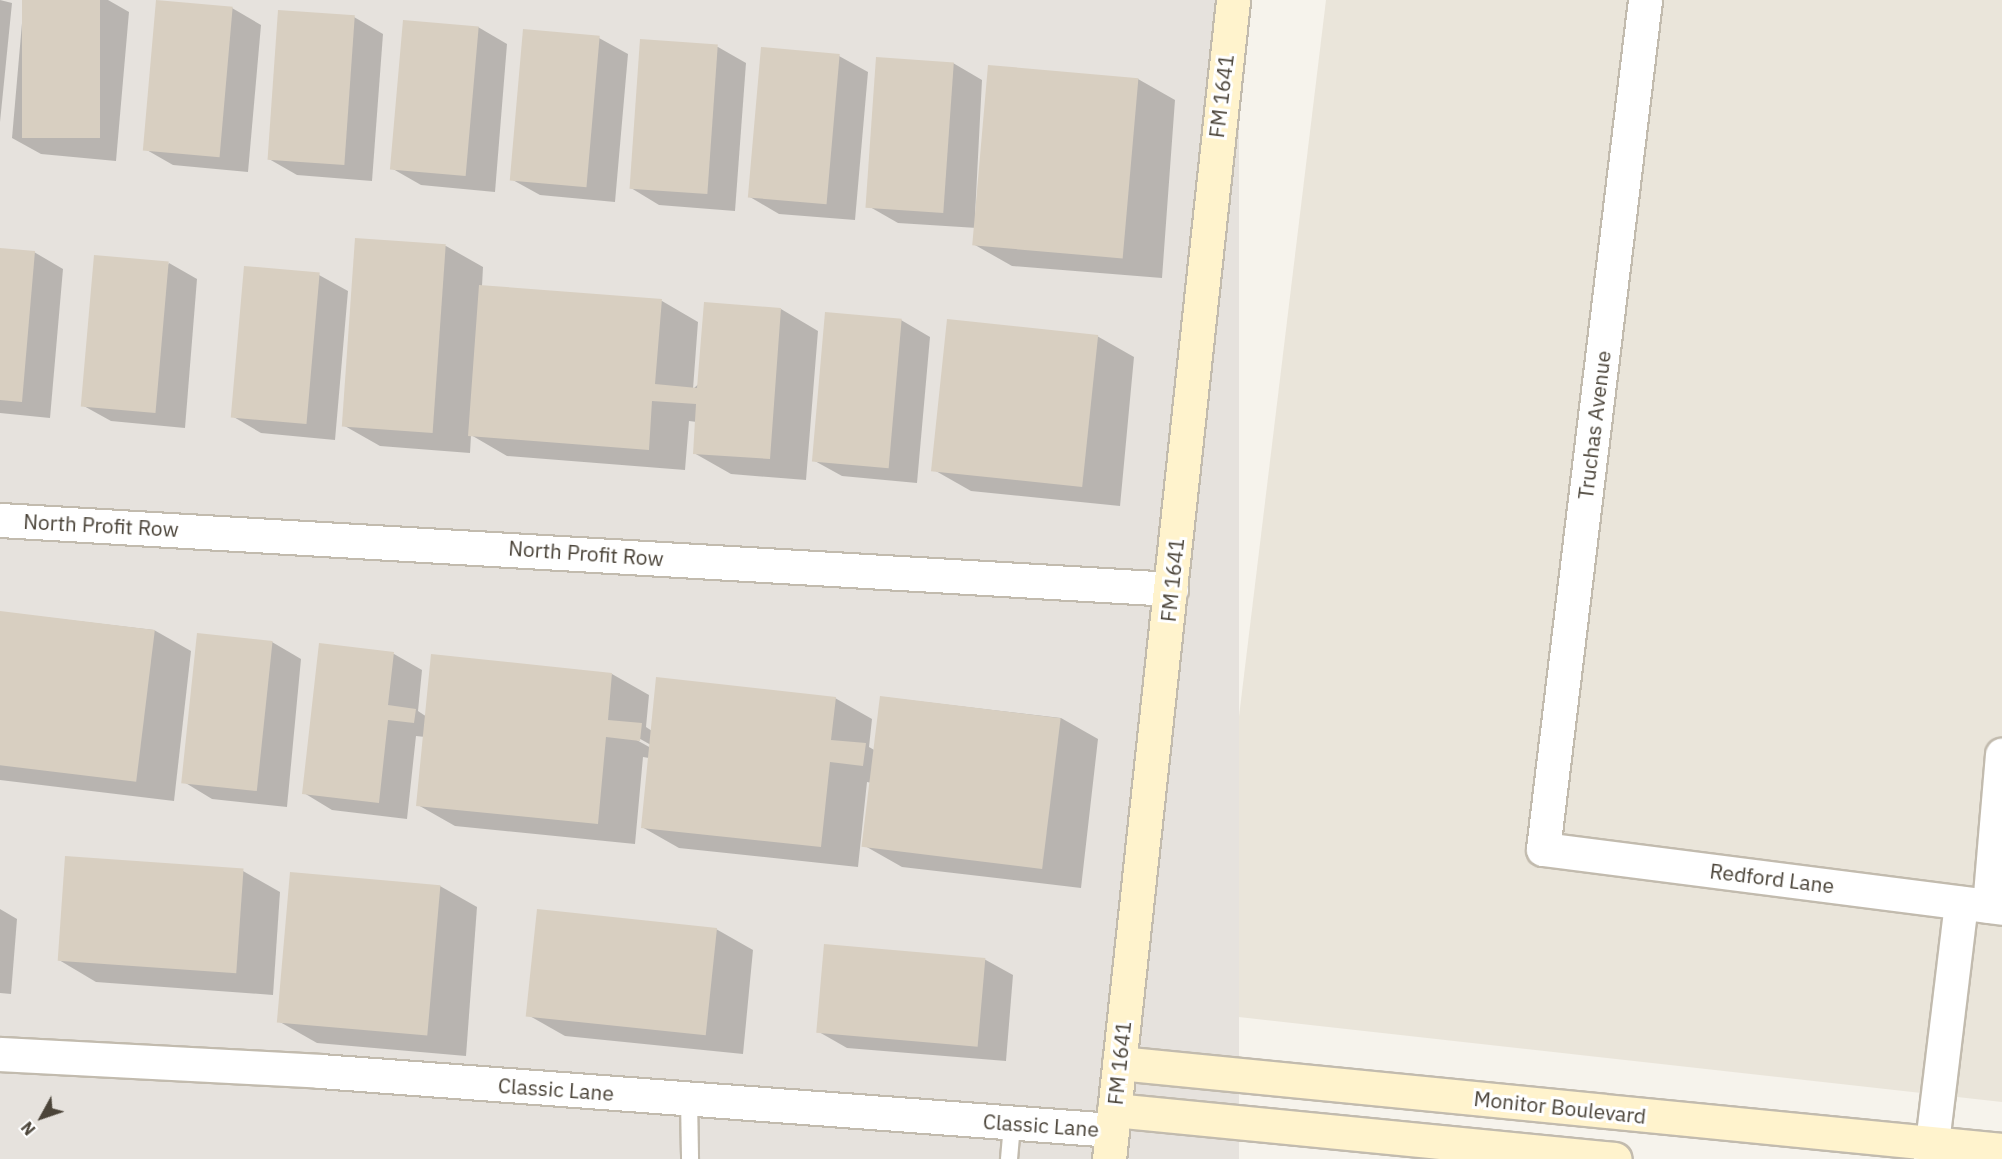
<!DOCTYPE html>
<style>
body{margin:0}
#map{position:relative;width:2002px;height:1159px;overflow:hidden;background:#f6f3ec;font-family:"IBM Plex Sans",sans-serif}
div>[style]{position:absolute}
.residential>*{inset:0;background:#eae5da}
.industrial>*{inset:0;background:#e6e2dd;transform-origin:0 0}
.shadow>*{inset:0;background:#0003}
.building>*{inset:0;background:#d8cfc1;transform-origin:0 0}
.roads{filter:drop-shadow(2px 0 #c2bbae) drop-shadow(-2px 0 #c2bbae) drop-shadow(0 2px #c2bbae) drop-shadow(0 -2px #c2bbae)}
.lane>*{height:16px;margin:-8px;padding:0 8px;transform-origin:8px;border-radius:8px;background:#fff}
.street>*{height:33px;margin:-16.5px;padding:0 16.5px;transform-origin:16.5px;border-radius:16.5px;background:#fff}
.secondary>*{height:33px;margin:-16.5px;padding:0 16.5px;transform-origin:16.5px;border-radius:16.5px;background:#fff3cd}
span{translate:-50% -50%;white-space:nowrap;text-align:center;line-height:1.15;-webkit-text-stroke:6px #fff;paint-order:stroke}
.street-label{font-size:21px;color:#4b4439}
.north{position:absolute;left:12px;top:1087px;width:60px;height:60px;-webkit-text-stroke:4px #fff;paint-order:stroke;rotate:230deg;font-size:16px;font-weight:700;line-height:24px;text-align:center;color:#4b4439}
.north::after{content:'';display:block;margin:auto;width:21px;height:27px;background:#4b4439;clip-path:polygon(50% 0,100% 100%,50% 72%,0 100%)}
</style>
<div id="map">
<div class="residential">
<i style="clip-path:polygon(1326px 0,2002px 0,2002px 1102px,1203px 1013px)"></i>
</div>
<div class="industrial">
<i style="left:0;top:0;width:1239px;height:1159px"></i>
</div>
<div class="shadow">
<i style="clip-path:polygon(0 0,12px 3px,0 122px)"></i>
<i style="clip-path:polygon(24px 0,108px 0,129px 12px,116px 161px,41px 154px,12px 138px)"></i>
<i style="clip-path:polygon(232px 8px,261px 25px,248px 172px,173px 165px,145px 149px)"></i>
<i style="clip-path:polygon(354px 17px,383px 34px,372px 181px,297px 175px,269px 159px)"></i>
<i style="clip-path:polygon(478px 27px,507px 44px,495px 192px,421px 185px,393px 169px)"></i>
<i style="clip-path:polygon(599px 38px,628px 54px,615px 202px,540px 195px,511px 179px)"></i>
<i style="clip-path:polygon(642px 41px,718px 47px,746px 63px,735px 211px,659px 205px,631px 188px)"></i>
<i style="clip-path:polygon(839px 56px,868px 72px,855px 220px,779px 214px,750px 197px)"></i>
<i style="clip-path:polygon(953px 63px,982px 80px,975px 215px,1138px 79px,1175px 100px,1162px 278px,1012px 266px,975px 245px,977px 228px,898px 223px,870px 207px)"></i>
<i style="clip-path:polygon(356px 239px,446px 246px,483px 267px,482px 286px,662px 301px,698px 322px,693px 389px,781px 309px,818px 331px,806px 480px,731px 474px,694px 453px,697px 422px,689px 421px,685px 470px,507px 456px,471px 435px,470px 453px,380px 446px,343px 425px)"></i>
<i style="clip-path:polygon(0 249px,34px 252px,63px 269px,50px 418px,0 413px)"></i>
<i style="clip-path:polygon(169px 263px,197px 279px,185px 428px,111px 421px,82px 405px)"></i>
<i style="clip-path:polygon(319px 275px,348px 291px,335px 440px,261px 433px,232px 416px)"></i>
<i style="clip-path:polygon(901px 320px,930px 337px,917px 483px,842px 476px,813px 460px)"></i>
<i style="clip-path:polygon(1097px 336px,1134px 357px,1120px 506px,971px 491px,934px 470px)"></i>
<i style="clip-path:polygon(0 612px,154px 630px,191px 651px,174px 801px,0 780px)"></i>
<i style="clip-path:polygon(272px 642px,301px 659px,287px 807px,212px 799px,184px 782px)"></i>
<i style="clip-path:polygon(evenodd,320px 645px,394px 654px,422px 670px,418px 711px,427px 717px,612px 674px,649px 695px,646px 727px,652px 731px,835px 698px,872px 719px,869px 747px,876px 751px,882px 697px,1061px 718px,1098px 739px,1081px 888px,902px 867px,865px 846px,872px 783px,867px 782px,858px 867px,679px 848px,642px 827px,649px 758px,643px 757px,635px 844px,455px 826px,418px 805px,425px 737px,416px 736px,407px 819px,332px 810px,304px 793px,320px 645px,635px 736px,651px 745px,651px 748px,633px 738px,635px 736px)"></i>
<i style="clip-path:polygon(243px 871px,280px 892px,273px 995px,96px 982px,59px 960px)"></i>
<i style="clip-path:polygon(440px 886px,477px 907px,466px 1056px,317px 1043px,280px 1022px)"></i>
<i style="clip-path:polygon(0 909px,17px 919px,11px 994px,0 993px)"></i>
<i style="clip-path:polygon(716px 929px,753px 950px,743px 1054px,565px 1036px,528px 1015px)"></i>
<i style="clip-path:polygon(984px 959px,1013px 975px,1006px 1061px,847px 1048px,819px 1032px)"></i>
</div>
<div class="building">
<i style="left:22px;top:0;width:78px;height:138px"></i>
<i style="left:156px;top:0;width:77px;height:151px;rotate:5deg"></i>
<i style="left:278px;top:10px;width:77px;height:150px;rotate:4deg"></i>
<i style="left:403px;top:20px;width:76px;height:150px;rotate:5deg"></i>
<i style="left:523px;top:29px;width:77px;height:152px;rotate:5deg"></i>
<i style="left:640px;top:39px;width:78px;height:150px;rotate:4deg"></i>
<i style="left:761px;top:47px;width:79px;height:151px;rotate:5deg"></i>
<i style="left:876px;top:57px;width:78px;height:151px;rotate:4deg"></i>
<i style="left:988px;top:65px;width:151px;height:181px;rotate:5deg"></i>
<i style="left:355px;top:238px;width:91px;height:189px;rotate:4deg"></i>
<i style="clip-path:polygon(0 248px,35px 251px,22px 402px,0 400px)"></i>
<i style="left:94px;top:255px;width:75px;height:152px;rotate:5deg"></i>
<i style="left:244px;top:266px;width:76px;height:152px;rotate:5deg"></i>
<i style="clip-path:polygon(479px 285px,662px 299px,655px 384px,697px 388px,704px 302px,781px 308px,770px 459px,693px 454px,696px 404px,652px 401px,649px 450px,468px 436px)"></i>
<i style="left:825px;top:312px;width:77px;height:150px;rotate:5deg"></i>
<i style="left:947px;top:319px;width:152px;height:153px;rotate:6deg"></i>
<i style="left:0;top:611px;width:156px;height:153px;rotate:7deg"></i>
<i style="left:197px;top:633px;width:76px;height:151px;rotate:6deg"></i>
<i style="clip-path:polygon(319px 643px,394px 652px,388px 705px,416px 709px,414px 723px,388px 720px,379px 803px,302px 794px)"></i>
<i style="clip-path:polygon(431px 654px,612px 673px,608px 720px,642px 723px,640px 741px,606px 737px,598px 824px,416px 806px)"></i>
<i style="clip-path:polygon(656px 677px,836px 697px,831px 740px,866px 743px,863px 766px,830px 762px,821px 847px,641px 828px)"></i>
<i style="left:880px;top:696px;width:182px;height:152px;rotate:7deg"></i>
<i style="left:65px;top:856px;width:179px;height:105px;rotate:4deg"></i>
<i style="left:290px;top:872px;width:151px;height:151px;rotate:5deg"></i>
<i style="left:537px;top:909px;width:181px;height:108px;rotate:6deg"></i>
<i style="left:824px;top:944px;width:162px;height:89px;rotate:5deg"></i>
</div>
<div class="roads">
<div class="lane">
<i style="left:689px;top:1099px;width:60px;rotate:89deg"></i>
<i style="left:1009px;top:1159px;width:36px;rotate:-85deg"></i>
</div>
<div class="street">
<i style="left:1645px;top:0;width:855px;rotate:96.85deg"></i>
<i style="left:1543px;top:849px;width:463px;rotate:7.3deg"></i>
<i style="left:0;top:520px;width:1173px;rotate:3.37deg"></i>
<i style="left:1989px;top:906px;width:152px;rotate:-85.1deg"></i>
<i style="left:0;top:1054px;width:320px;rotate:3deg"></i>
<i style="left:320px;top:1071px;width:794px;rotate:4.26deg"></i>
<i style="left:1930px;top:1159px;width:258px;rotate:-83.1deg"></i>
</div>
<div class="secondary">
<i style="left:1119px;top:1063px;width:887px;rotate:5.63deg"></i>
<i style="left:1114px;top:1110px;width:503px;rotate:5.59deg"></i>
<i style="left:1109px;top:1159px;width:1166px;rotate:-83.89deg"></i>
</div>
</div>
<div class="street-label">
<span style="left:1221px;top:96px;rotate:-83deg">FM 1641</span>
<span style="left:1594px;top:425px;rotate:-83deg">Truchas Avenue</span>
<span style="left:101px;top:525px;rotate:3deg">North Profit Row</span>
<span style="left:586px;top:553px;rotate:4deg">North Profit Row</span>
<span style="left:1172px;top:580px;rotate:-84deg">FM 1641</span>
<span style="left:1772px;top:878px;rotate:7deg">Redford Lane</span>
<span style="left:1119px;top:1063px;rotate:-84deg">FM 1641</span>
<span style="left:556px;top:1089px;rotate:4deg">Classic Lane</span>
<span style="left:1560px;top:1107px;rotate:6deg">Monitor Boulevard</span>
<span style="left:1041px;top:1125px;rotate:4deg">Classic Lane</span>
</div>
<div class="north">N</div>
</div>
